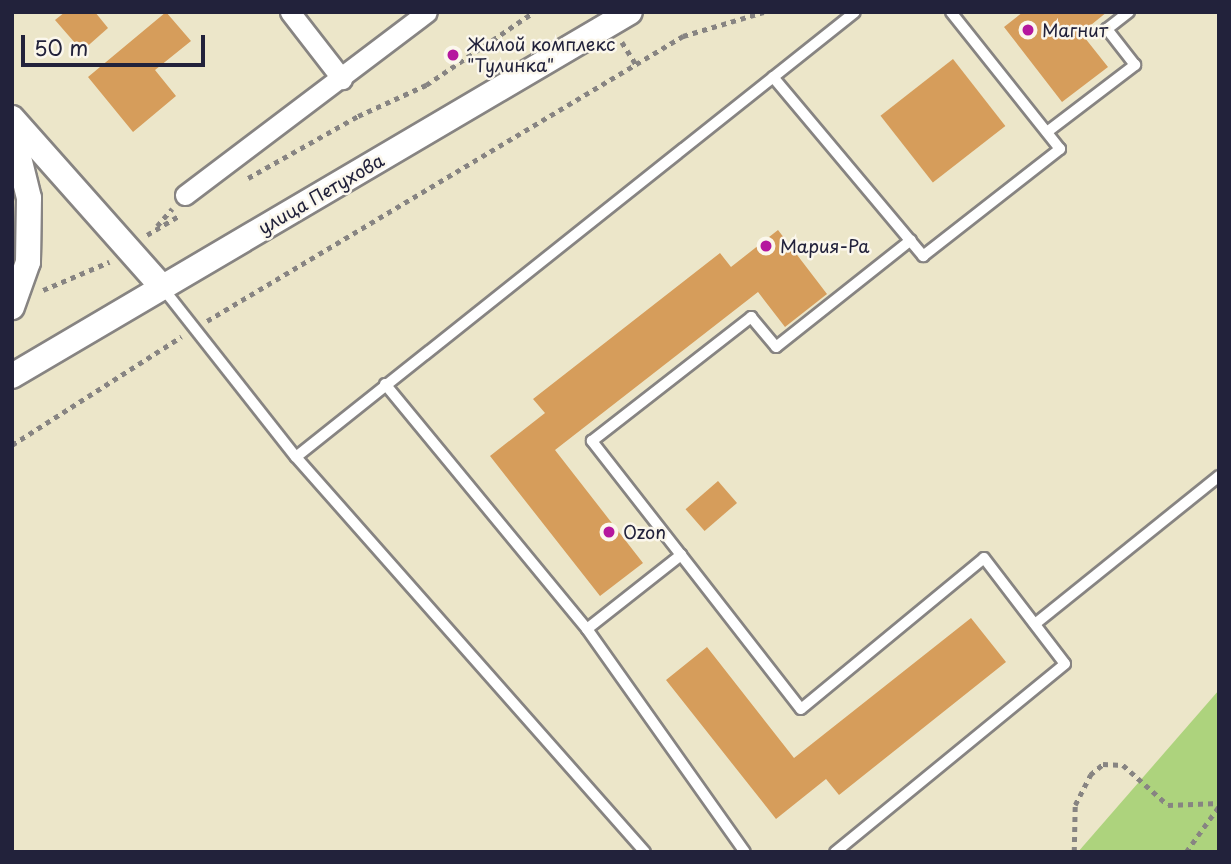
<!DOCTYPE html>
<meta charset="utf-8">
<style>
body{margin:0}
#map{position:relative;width:1231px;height:864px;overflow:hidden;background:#ece6c9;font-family:"Playpen Sans",sans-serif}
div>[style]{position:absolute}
.green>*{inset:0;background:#add37d}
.building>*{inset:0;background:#d69d5b;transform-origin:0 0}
.path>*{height:4.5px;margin-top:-2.25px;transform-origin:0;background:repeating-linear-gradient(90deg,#878482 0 5px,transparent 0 10px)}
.roads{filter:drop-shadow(2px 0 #878482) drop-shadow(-2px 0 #878482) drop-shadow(0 2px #878482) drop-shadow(0 -2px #878482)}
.service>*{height:10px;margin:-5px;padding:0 5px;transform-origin:5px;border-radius:5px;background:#fff}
.minor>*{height:19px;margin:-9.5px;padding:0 9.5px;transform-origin:9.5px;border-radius:9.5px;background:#fff}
.tertiary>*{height:24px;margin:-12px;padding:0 12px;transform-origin:12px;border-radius:12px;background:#fff}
.dots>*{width:19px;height:19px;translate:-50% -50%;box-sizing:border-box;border:4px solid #fbf7ec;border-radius:50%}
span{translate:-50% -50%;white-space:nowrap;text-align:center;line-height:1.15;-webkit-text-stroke:5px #fbf7ec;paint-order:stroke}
.poi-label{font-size:18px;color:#22223b}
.left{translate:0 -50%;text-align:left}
.street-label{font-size:18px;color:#22223b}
.frame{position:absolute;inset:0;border:14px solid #22223b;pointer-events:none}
.scale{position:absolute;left:21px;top:35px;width:184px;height:32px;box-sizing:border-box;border:4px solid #22223b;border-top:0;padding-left:9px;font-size:21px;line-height:24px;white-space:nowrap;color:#22223b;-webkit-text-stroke:5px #fbf7ec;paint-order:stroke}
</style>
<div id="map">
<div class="green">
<i style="clip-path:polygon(1219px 690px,1219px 852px,1078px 852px)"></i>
</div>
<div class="building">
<i style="clip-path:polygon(65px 12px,95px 12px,108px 28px,82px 51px,55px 20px)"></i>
<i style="clip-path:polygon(166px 12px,191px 41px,155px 70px,176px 96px,133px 132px,88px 77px)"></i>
<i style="clip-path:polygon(1023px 12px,1107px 12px,1081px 33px,1108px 67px,1062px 102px,1004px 27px)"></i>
<i style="left:953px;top:59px;width:85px;height:92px;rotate:52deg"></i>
<i style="clip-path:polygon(778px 230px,827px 294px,785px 327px,758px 292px,555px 450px,643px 563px,600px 596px,490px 456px,545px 413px,533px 399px,720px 253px,731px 267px)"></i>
<i style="left:718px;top:481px;width:29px;height:43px;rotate:49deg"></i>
<i style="clip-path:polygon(971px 618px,1006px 662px,839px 795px,826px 779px,776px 819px,666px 680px,707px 647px,794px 758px)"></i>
</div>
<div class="path">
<i style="left:622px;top:42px;width:26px;rotate:58deg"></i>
<i style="left:248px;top:178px;width:126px;rotate:-29.4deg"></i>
<i style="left:358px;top:116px;width:75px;rotate:-24.5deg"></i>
<i style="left:426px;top:85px;width:130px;rotate:-34.1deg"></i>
<i style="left:157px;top:226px;width:23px;rotate:-49deg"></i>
<i style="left:147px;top:235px;width:37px;rotate:-31deg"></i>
<i style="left:43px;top:290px;width:72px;rotate:-23deg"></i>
<i style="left:207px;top:321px;width:555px;rotate:-30.91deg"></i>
<i style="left:683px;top:36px;width:84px;rotate:-16.5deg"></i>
<i style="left:12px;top:445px;width:201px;rotate:-32.6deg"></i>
<i style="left:1074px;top:852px;width:47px;rotate:-88.8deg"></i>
<i style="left:1075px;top:805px;width:34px;rotate:-63deg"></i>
<i style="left:1090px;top:775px;width:17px;rotate:-40deg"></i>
<i style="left:1103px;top:764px;width:20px;rotate:3deg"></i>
<i style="left:1123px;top:765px;width:60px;rotate:41.6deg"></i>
<i style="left:1168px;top:805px;width:51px;rotate:-2.2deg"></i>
<i style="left:1186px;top:852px;width:57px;rotate:-54.3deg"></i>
</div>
<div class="roads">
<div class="service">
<i style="left:773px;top:77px;width:234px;rotate:50deg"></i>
<i style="left:923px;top:256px;width:174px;rotate:-38deg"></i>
<i style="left:1060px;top:149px;width:175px;rotate:-128.5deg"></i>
<i style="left:1047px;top:132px;width:111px;rotate:-37.3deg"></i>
<i style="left:1135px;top:65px;width:46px;rotate:-127.9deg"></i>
<i style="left:1107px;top:29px;width:28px;rotate:-38deg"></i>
<i style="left:162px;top:287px;width:216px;rotate:51.8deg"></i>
<i style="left:296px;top:457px;width:527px;rotate:48.54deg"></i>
<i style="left:385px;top:384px;width:318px;rotate:50.5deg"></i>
<i style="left:587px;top:629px;width:120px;rotate:-38.2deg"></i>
<i style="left:681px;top:555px;width:145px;rotate:-128deg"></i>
<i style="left:592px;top:441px;width:202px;rotate:-37.9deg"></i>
<i style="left:751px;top:317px;width:39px;rotate:50deg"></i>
<i style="left:776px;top:347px;width:172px;rotate:-38.4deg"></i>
<i style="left:296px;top:457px;width:714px;rotate:-38.52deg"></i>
<i style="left:681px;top:555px;width:195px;rotate:52.1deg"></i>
<i style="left:801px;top:709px;width:237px;rotate:-39.5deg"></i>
<i style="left:984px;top:558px;width:133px;rotate:52.6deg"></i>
<i style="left:1065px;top:664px;width:297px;rotate:140.7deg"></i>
<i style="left:1035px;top:624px;width:236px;rotate:-38.8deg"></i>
<i style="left:587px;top:629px;width:273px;rotate:54.7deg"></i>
</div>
<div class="minor">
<i style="left:290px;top:12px;width:85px;rotate:52.2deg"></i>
<i style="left:185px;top:195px;width:303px;rotate:-37.1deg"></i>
</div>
<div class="tertiary">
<i style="left:12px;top:118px;width:226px;rotate:48.4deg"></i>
<i style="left:12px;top:129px;width:71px;rotate:76.2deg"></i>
<i style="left:29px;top:198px;width:64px;rotate:90.9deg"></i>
<i style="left:28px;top:262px;width:48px;rotate:109.6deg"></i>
<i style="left:12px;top:376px;width:717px;rotate:-30.5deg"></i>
</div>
</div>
<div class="dots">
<i style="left:1028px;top:30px;background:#b5179e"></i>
<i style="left:453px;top:55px;background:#b5179e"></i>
<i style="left:766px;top:246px;background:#b5179e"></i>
<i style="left:609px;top:532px;background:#b5179e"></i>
</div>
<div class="poi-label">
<span class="left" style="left:1042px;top:30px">Магнит</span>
<span class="left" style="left:467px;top:55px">Жилой комплекс<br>"Тулинка"</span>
<span class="left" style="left:780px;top:246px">Мария-Ра</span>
<span class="left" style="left:623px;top:532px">Ozon</span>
</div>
<div class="street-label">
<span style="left:321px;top:194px;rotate:-30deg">улица Петухова</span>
</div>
<div class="frame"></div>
<div class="scale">50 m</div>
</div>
